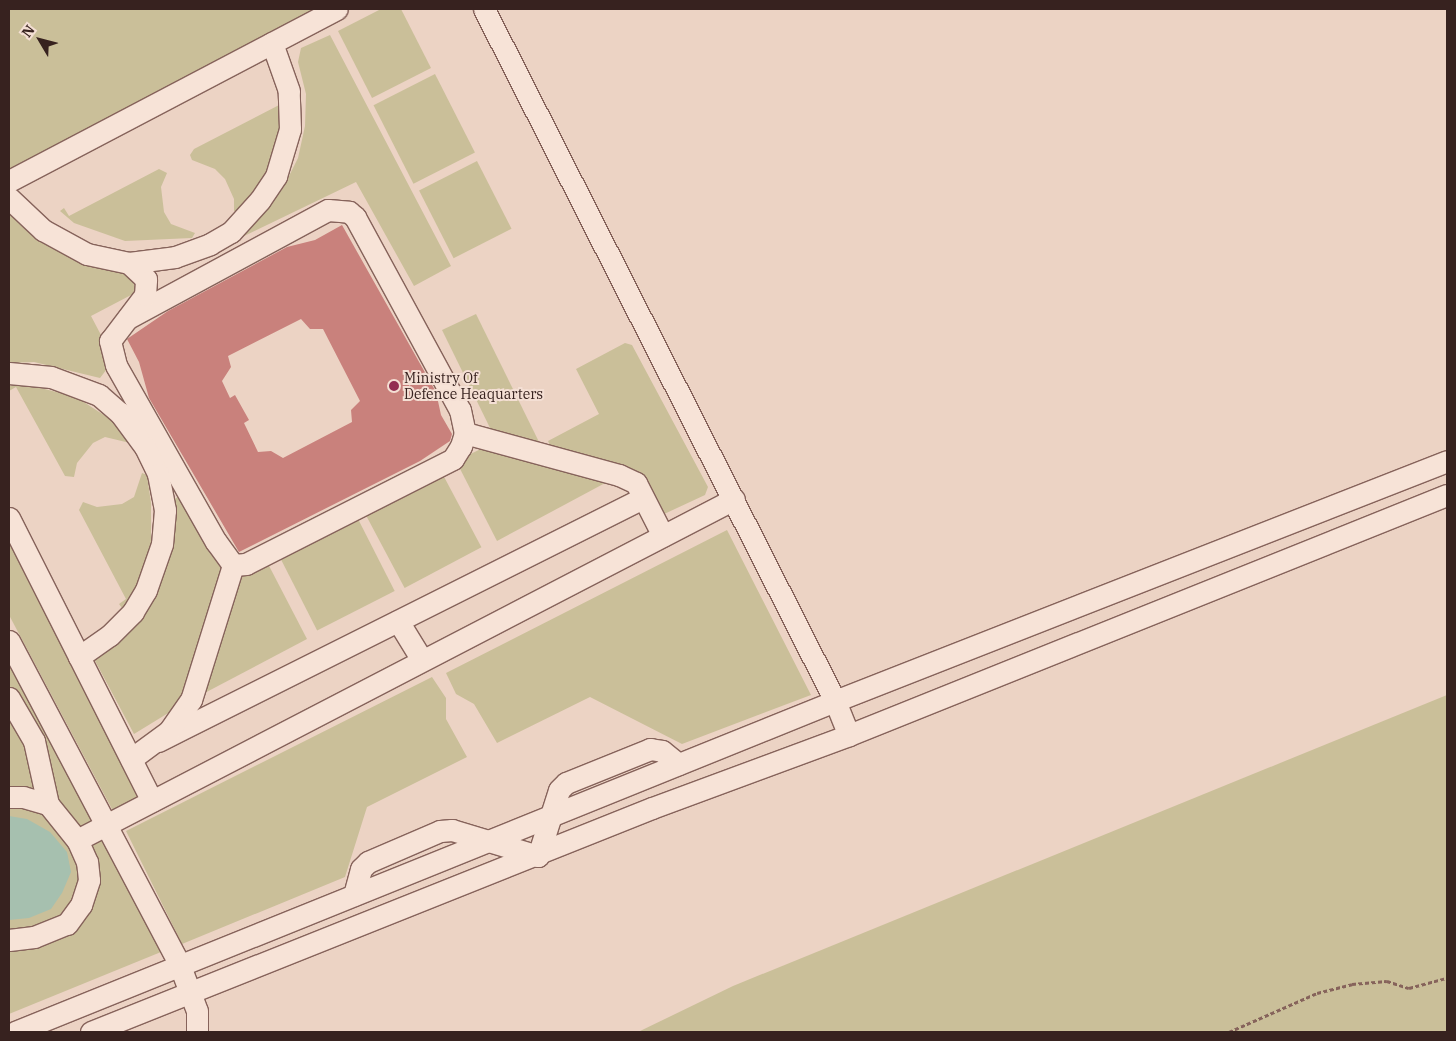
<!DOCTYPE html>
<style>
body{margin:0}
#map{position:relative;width:1456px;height:1041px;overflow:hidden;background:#ecd3c4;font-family:"IBM Plex Serif",serif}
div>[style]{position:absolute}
.green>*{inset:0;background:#cabf99;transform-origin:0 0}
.water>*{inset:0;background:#a6c0af}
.building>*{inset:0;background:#c9817c}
.path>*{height:2.5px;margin-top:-1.25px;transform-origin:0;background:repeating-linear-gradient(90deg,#86635b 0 4px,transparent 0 6.5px)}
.roads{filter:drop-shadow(1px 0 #86635b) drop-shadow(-1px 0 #86635b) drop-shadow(0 1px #86635b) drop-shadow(0 -1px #86635b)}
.minor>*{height:21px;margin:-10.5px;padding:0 10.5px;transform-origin:10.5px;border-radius:10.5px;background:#f7e3d7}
.dots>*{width:14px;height:14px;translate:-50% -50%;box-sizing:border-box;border:2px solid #f4dfd4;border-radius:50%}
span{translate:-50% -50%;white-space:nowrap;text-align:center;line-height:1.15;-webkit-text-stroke:4px #f4dfd4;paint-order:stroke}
.poi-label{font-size:14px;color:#37221f}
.left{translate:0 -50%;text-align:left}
.frame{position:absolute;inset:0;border:10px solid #37221f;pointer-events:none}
.north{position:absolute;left:15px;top:15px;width:50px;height:50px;-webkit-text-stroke:4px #f4dfd4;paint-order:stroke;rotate:307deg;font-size:14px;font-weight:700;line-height:20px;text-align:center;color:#37221f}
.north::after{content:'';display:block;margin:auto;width:18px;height:22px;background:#37221f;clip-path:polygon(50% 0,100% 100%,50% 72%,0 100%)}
</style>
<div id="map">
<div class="green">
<i style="clip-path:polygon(9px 9px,317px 9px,9px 171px)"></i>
<i style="clip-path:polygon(381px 9px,401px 9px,431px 68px,372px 98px,338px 31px)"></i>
<i style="clip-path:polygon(330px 35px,451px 266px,414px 286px,356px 182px,240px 238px,239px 233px,263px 215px,283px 188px,298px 158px,305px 126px,306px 94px,298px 62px,301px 48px)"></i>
<i style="left:435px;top:74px;width:88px;height:69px;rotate:63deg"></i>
<i style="clip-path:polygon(283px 103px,286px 111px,264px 180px,238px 211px,234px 211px,234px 199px,225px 179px,215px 169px,192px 160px,190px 155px,194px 149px)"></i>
<i style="left:477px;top:161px;width:76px;height:65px;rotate:63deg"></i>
<i style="clip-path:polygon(159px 169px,167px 173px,161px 187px,164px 212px,171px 224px,195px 233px,192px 238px,125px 241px,74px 223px,60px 211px,64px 208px,69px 216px)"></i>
<i style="clip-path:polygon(9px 195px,129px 272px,136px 290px,133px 294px,91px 316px,111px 354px,110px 365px,100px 378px,34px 362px,9px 363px)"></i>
<i style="clip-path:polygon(476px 314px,541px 446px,492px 432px,442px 330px)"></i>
<i style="clip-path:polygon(625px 343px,632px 345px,708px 487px,705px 495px,662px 515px,638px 472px,552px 450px,548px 441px,599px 414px,576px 369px)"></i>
<i style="clip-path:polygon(25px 384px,76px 397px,110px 419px,131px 437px,130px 443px,105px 437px,93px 443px,77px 463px,74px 477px,65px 476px,16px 387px,9px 391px,9px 386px)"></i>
<i style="clip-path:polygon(487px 446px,607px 482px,497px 541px,456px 461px)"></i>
<i style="clip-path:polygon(142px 473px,147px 475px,151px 503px,151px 543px,134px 594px,122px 608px,119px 604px,126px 599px,79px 510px,83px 502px,97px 507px,122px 504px,134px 497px)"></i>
<i style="left:442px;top:473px;width:84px;height:87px;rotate:62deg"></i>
<i style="clip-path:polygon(181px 495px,224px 574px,183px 704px,134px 734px,93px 657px,133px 623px,171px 501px)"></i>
<i style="left:357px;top:517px;width:83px;height:87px;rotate:63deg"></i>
<i style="clip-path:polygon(727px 530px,811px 695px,682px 744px,590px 697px,497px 743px,474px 704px,456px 694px,446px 673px)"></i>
<i style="clip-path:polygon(9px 535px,140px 790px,140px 801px,114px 813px,9px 615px)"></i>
<i style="clip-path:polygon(266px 560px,307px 639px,197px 697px,236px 577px)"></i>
<i style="clip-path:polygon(9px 664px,161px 952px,9px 1014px)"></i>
<i style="clip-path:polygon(432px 677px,446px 698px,446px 719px,467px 757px,367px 807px,345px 877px,182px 944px,126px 831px)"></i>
<i style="clip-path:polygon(1447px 695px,1447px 1032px,638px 1032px,733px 986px)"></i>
</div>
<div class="water">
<i style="clip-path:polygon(9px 816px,27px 819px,50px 832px,67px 852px,71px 872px,62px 893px,51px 909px,29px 918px,9px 920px)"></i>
</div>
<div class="building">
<i style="clip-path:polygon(evenodd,342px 225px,436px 392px,441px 415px,452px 434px,450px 441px,420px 461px,239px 552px,149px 398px,139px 362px,127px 339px,168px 311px,287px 247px,315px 240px,342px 225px,301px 319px,310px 329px,323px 329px,360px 401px,351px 410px,352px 422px,283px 458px,271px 451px,258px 452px,244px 423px,249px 420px,235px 395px,230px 398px,222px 381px,231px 367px,228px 356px,301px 319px)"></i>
</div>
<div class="path">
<i style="left:1229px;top:1032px;width:96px;rotate:-23.9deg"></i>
<i style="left:1317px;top:993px;width:36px;rotate:-14deg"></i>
<i style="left:1352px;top:984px;width:35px;rotate:-5deg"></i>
<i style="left:1387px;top:981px;width:23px;rotate:18deg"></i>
<i style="left:1409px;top:988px;width:39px;rotate:-15deg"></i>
</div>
<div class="roads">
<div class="minor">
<i style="left:484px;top:9px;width:776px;rotate:63.1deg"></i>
<i style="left:835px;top:701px;width:37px;rotate:68deg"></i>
<i style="left:9px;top:181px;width:370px;rotate:-27.7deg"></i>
<i style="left:9px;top:198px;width:47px;rotate:43.3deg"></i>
<i style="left:43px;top:230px;width:50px;rotate:28.6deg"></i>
<i style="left:87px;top:254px;width:43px;rotate:12.1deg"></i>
<i style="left:128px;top:318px;width:227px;rotate:-28.4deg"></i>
<i style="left:328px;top:210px;width:21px;rotate:5deg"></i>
<i style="left:349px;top:212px;width:8px;rotate:40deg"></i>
<i style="left:355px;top:217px;width:220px;rotate:61.5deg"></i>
<i style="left:460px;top:410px;width:24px;rotate:78deg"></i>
<i style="left:465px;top:433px;width:14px;rotate:107deg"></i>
<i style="left:461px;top:446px;width:15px;rotate:122deg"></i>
<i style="left:453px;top:459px;width:232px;rotate:153.1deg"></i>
<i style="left:246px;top:564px;width:13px;rotate:176deg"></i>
<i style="left:233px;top:565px;width:29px;rotate:-126deg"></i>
<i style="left:216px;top:542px;width:203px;rotate:-119.5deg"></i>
<i style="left:116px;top:365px;width:25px;rotate:-104deg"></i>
<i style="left:110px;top:341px;width:58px;rotate:-52.7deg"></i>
<i style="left:145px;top:295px;width:16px;rotate:-86deg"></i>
<i style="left:146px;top:279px;width:23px;rotate:-137deg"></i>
<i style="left:129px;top:263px;width:46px;rotate:-7.4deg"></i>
<i style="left:175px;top:257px;width:37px;rotate:-20deg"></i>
<i style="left:210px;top:244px;width:24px;rotate:-30deg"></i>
<i style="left:231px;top:232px;width:43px;rotate:-47.8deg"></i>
<i style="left:260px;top:200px;width:29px;rotate:-56deg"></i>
<i style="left:276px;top:176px;width:49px;rotate:-73.4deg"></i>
<i style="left:290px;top:129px;width:38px;rotate:-92deg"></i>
<i style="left:289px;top:91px;width:51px;rotate:-109.5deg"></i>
<i style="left:9px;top:373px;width:42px;rotate:5.4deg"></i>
<i style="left:51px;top:377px;width:51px;rotate:20.6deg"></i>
<i style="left:99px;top:395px;width:28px;rotate:41deg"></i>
<i style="left:120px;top:413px;width:42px;rotate:53.7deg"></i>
<i style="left:145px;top:447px;width:30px;rotate:64deg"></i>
<i style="left:158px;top:474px;width:37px;rotate:79deg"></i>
<i style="left:165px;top:510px;width:34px;rotate:95deg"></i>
<i style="left:162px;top:544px;width:49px;rotate:109.2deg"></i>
<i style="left:146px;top:590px;width:26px;rotate:121deg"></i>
<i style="left:133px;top:612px;width:33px;rotate:135deg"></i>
<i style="left:110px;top:635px;width:38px;rotate:145deg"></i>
<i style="left:465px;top:433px;width:160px;rotate:15.3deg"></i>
<i style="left:619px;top:475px;width:19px;rotate:25deg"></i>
<i style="left:636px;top:483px;width:59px;rotate:63deg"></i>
<i style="left:9px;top:518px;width:317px;rotate:63.2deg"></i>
<i style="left:398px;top:621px;width:46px;rotate:58.4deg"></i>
<i style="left:9px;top:641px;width:367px;rotate:62.2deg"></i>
<i style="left:180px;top:966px;width:48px;rotate:69.3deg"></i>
<i style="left:197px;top:1011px;width:21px;rotate:90deg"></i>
<i style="left:9px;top:698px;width:50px;rotate:59.8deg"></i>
<i style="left:34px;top:741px;width:65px;rotate:77.5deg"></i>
<i style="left:48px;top:804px;width:46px;rotate:51.1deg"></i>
<i style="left:158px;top:741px;width:542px;rotate:-26.61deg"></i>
<i style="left:131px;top:759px;width:47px;rotate:-36.4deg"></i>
<i style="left:169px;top:731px;width:38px;rotate:-55deg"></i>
<i style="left:191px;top:700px;width:141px;rotate:-72.7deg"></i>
<i style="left:9px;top:797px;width:14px"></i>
<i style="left:23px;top:797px;width:26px;rotate:16deg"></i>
<i style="left:354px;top:895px;width:27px;rotate:-75deg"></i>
<i style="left:361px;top:869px;width:10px;rotate:-45deg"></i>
<i style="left:368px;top:862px;width:78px;rotate:-23.3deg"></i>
<i style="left:440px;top:831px;width:12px;rotate:-5deg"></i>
<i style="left:452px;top:830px;width:90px;rotate:16.8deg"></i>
<i style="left:538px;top:856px;width:69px;rotate:-72.3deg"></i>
<i style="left:559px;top:790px;width:10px;rotate:-45deg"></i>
<i style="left:566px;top:783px;width:91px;rotate:-22deg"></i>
<i style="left:650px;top:749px;width:12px;rotate:9deg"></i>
<i style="left:662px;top:751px;width:21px;rotate:39deg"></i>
<i style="left:9px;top:940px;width:25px;rotate:-7deg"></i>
<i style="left:34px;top:937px;width:35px;rotate:-22deg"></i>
<i style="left:67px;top:924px;width:24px;rotate:-54deg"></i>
<i style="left:81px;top:905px;width:26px;rotate:-72deg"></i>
<i style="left:89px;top:880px;width:18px;rotate:-96deg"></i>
<i style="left:87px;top:862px;width:24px;rotate:-114deg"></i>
<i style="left:77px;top:840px;width:740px;rotate:-27.43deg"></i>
<i style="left:15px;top:1032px;width:884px;rotate:-21.98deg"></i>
<i style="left:835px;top:701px;width:657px;rotate:-21.41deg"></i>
<i style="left:91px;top:1032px;width:604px;rotate:-21.77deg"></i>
<i style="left:652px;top:808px;width:210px;rotate:-20.3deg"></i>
<i style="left:849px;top:735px;width:644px;rotate:-21.87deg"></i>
</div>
</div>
<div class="dots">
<i style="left:394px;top:386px;background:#932e51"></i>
</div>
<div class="poi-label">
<span class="left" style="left:404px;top:386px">Ministry Of<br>Defence Heaquarters</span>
</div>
<div class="frame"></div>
<div class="north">N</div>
</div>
